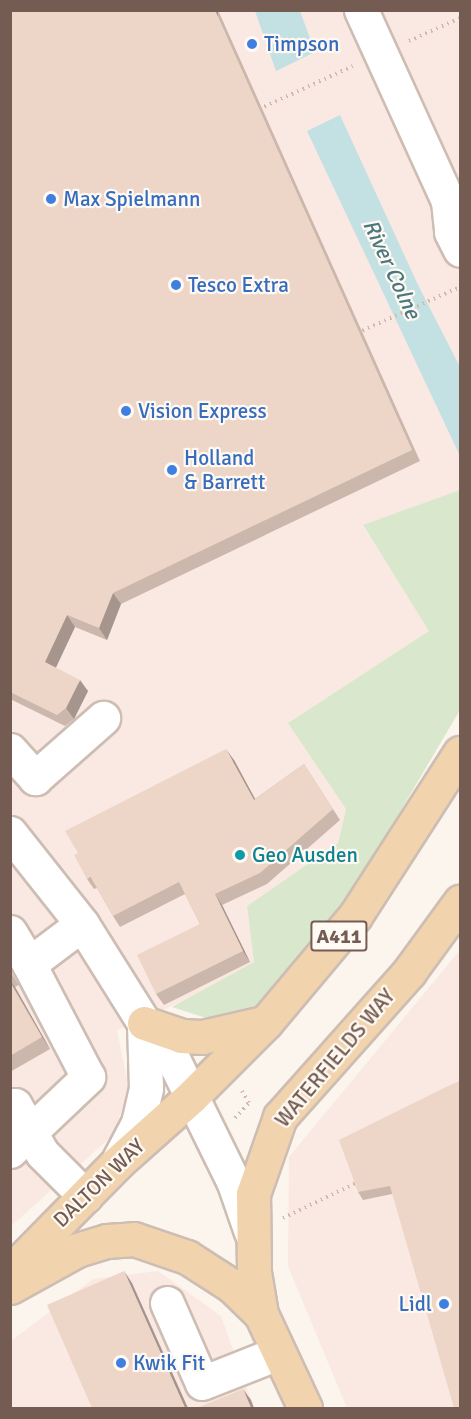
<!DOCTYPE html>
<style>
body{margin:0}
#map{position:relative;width:471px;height:1419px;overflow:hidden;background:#fbf5ed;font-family:Signika,sans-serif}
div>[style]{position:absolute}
.commercial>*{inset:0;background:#fae8e2}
.green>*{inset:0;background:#d9e8cc}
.water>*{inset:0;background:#c3e0e3}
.path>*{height:4px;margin-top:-2px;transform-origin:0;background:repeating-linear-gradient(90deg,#d3b8aa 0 1.5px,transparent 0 6px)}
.roads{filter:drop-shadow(2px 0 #cdbdb3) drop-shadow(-2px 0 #cdbdb3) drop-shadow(0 2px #cdbdb3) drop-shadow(0 -2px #cdbdb3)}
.minor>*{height:33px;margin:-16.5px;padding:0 16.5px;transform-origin:16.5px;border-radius:16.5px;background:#fff}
.major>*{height:33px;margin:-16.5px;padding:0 16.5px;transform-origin:16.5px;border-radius:16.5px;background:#f1d4ae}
.wall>*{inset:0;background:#ccb7ac}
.shaded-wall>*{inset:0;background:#a6958c;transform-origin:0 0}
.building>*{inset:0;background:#edd5c8}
.dots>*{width:16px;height:16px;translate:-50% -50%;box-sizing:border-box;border:3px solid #fef9f3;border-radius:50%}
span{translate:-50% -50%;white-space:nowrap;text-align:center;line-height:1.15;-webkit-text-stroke:4.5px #fef9f3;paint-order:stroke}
.shield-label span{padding:2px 4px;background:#fef9f3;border:2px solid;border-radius:4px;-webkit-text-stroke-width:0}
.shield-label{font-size:20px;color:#745c52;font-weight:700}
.shop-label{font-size:21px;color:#366cbe}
.left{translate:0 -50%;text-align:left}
.right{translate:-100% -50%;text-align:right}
.culture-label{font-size:21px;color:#0d838f}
.street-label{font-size:21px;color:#745c52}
.water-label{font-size:22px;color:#4a787e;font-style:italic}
.frame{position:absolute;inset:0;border:12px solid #745c52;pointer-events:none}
</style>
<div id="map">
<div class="commercial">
<i style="clip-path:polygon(11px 11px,460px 11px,460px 490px,363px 526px,430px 631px,289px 722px,346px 809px,338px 843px,247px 906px,254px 962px,206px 991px,117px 1030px,129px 1090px,113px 1135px,11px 1226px)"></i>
<i style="clip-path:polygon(460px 950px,460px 1408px,347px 1408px,288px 1266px,289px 1157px)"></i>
<i style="clip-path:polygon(158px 1271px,221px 1316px,254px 1408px,11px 1408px,11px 1341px,93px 1279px)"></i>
</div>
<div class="green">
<i style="clip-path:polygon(460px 490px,460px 710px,345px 905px,263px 1005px,212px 1020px,172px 1007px,254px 962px,247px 906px,338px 843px,346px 809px,288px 723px,429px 631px,363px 525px)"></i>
</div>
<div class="water">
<i style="clip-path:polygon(255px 11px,300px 11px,315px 52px,276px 71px)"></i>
<i style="clip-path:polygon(340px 115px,418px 285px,460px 367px,460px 456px,307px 131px)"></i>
</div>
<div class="path">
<i style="left:409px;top:41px;width:56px;rotate:-24.3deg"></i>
<i style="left:259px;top:109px;width:103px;rotate:-24.6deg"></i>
<i style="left:357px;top:333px;width:113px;rotate:-24.1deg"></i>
<i style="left:242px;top:1091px;width:16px;rotate:60deg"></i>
<i style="left:235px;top:1118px;width:21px;rotate:-47deg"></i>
<i style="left:283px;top:1218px;width:81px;rotate:-25.6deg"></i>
</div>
<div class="roads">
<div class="minor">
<i style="left:361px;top:10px;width:210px;rotate:65.5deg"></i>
<i style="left:448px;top:201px;width:31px;rotate:84deg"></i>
<i style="left:451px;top:232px;width:20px;rotate:63deg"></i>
<i style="left:10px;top:750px;width:38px;rotate:48deg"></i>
<i style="left:35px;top:778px;width:91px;rotate:-41.4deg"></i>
<i style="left:10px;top:833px;width:116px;rotate:51.6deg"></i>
<i style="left:82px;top:924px;width:117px;rotate:57.9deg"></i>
<i style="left:144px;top:1023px;width:48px;rotate:51.7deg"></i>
<i style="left:174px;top:1061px;width:136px;rotate:63.8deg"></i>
<i style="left:234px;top:1183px;width:52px;rotate:70.9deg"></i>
<i style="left:10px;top:932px;width:37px;rotate:59deg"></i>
<i style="left:29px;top:964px;width:66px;rotate:-37deg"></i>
<i style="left:10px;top:1107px;width:5px;rotate:-22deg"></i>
<i style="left:15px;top:1105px;width:55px;rotate:60.6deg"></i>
<i style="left:42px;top:1153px;width:61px;rotate:45deg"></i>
<i style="left:10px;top:1151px;width:108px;rotate:-43.5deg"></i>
<i style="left:88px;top:1077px;width:127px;rotate:-117.6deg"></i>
<i style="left:117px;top:1163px;width:45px;rotate:-62.3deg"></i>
<i style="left:138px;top:1123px;width:36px;rotate:-77deg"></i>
<i style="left:146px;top:1088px;width:65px;rotate:-91.8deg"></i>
<i style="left:167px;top:1303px;width:87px;rotate:66.4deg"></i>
<i style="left:202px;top:1383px;width:82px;rotate:-21.5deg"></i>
</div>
<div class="major">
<i style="left:144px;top:1023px;width:39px;rotate:19deg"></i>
<i style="left:181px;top:1036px;width:21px;rotate:3deg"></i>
<i style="left:202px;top:1037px;width:58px;rotate:-12.8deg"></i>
<i style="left:10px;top:1272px;width:153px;rotate:-45.5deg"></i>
<i style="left:117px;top:1163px;width:99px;rotate:-41.7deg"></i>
<i style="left:191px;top:1097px;width:106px;rotate:-45deg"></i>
<i style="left:266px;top:1022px;width:138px;rotate:-50deg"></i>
<i style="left:355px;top:916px;width:194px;rotate:-57.2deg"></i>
<i style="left:10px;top:1287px;width:77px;rotate:-28.9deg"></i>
<i style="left:77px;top:1250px;width:31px;rotate:-17deg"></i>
<i style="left:107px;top:1241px;width:27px;rotate:-4deg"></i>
<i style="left:134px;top:1239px;width:56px;rotate:18.8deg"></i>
<i style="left:187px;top:1257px;width:54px;rotate:32.8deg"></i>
<i style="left:232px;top:1286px;width:40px;rotate:44deg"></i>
<i style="left:305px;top:1408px;width:104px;rotate:-115.1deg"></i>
<i style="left:261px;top:1314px;width:43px;rotate:-99.5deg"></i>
<i style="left:254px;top:1272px;width:78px;rotate:-90.7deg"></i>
<i style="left:253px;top:1194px;width:82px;rotate:-70.7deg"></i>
<i style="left:280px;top:1117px;width:194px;rotate:-48.3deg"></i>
<i style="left:409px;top:972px;width:87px;rotate:-53.9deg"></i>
</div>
</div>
<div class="wall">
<i style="clip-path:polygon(10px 10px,218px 10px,420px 461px,121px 604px,107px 640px,75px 627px,55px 668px,88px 691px,74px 719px,65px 726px,10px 699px)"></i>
<i style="clip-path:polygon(234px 760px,255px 799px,304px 764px,340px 820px,267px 884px,222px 905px,250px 962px,164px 1005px,156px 994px,200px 924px,185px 894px,120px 927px,113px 916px,97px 888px,94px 889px,87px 879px)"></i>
<i style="clip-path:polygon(10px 971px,19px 985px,15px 987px,50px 1049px,10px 1072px)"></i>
<i style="clip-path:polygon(460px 1081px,392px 1194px,363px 1200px,358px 1192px)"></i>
</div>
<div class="shaded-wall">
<i style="left:215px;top:10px;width:3px;height:482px"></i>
<i style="clip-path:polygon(113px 593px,121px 604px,107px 640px,99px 628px)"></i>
<i style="clip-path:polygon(67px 615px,75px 627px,53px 674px,45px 662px)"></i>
<i style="clip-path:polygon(80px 680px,88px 691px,74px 719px,66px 708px)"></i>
<i style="clip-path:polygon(226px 749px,234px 760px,261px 810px,254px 800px)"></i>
<i style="clip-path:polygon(215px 894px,222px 905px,250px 962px,243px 951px)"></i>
<i style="clip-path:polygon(10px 981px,15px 987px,50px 1049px,42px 1037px)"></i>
<i style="clip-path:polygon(124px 1271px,132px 1283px,188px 1408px,185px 1408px)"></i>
<i style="clip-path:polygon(243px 1389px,251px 1400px,254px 1408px,251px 1408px)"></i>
</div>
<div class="building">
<i style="clip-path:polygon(10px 10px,215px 10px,412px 450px,113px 593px,99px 628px,67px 615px,45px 662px,80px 680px,66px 708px,57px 715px,10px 692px)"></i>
<i style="clip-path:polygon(226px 749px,254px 800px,304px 764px,333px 809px,260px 873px,215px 894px,243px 951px,156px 994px,137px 955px,200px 924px,179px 882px,113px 916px,90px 876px,87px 879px,74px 855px,78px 853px,65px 831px)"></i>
<i style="clip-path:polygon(10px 982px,42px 1037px,10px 1056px)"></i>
<i style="clip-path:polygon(460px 1081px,460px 1408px,454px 1408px,390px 1186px,358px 1192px,339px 1140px,446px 1087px)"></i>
<i style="clip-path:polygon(124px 1271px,185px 1408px,92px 1408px,47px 1305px)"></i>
<i style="clip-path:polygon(243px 1389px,251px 1408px,197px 1408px)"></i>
</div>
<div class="dots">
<i style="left:252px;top:44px;background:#3f7fe0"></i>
<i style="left:51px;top:199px;background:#3f7fe0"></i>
<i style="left:176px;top:285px;background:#3f7fe0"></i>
<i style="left:126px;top:411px;background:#3f7fe0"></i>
<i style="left:172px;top:470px;background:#3f7fe0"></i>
<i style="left:240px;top:855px;background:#0f9aa8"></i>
<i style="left:444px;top:1304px;background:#3f7fe0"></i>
<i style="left:121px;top:1363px;background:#3f7fe0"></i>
</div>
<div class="shield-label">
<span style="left:339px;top:936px">A411</span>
</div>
<div class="shop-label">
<span class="left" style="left:264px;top:44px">Timpson</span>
<span class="left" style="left:63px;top:199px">Max Spielmann</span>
<span class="left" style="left:188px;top:285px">Tesco Extra</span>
<span class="left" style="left:138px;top:411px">Vision Express</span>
<span class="left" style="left:184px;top:470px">Holland<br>&amp; Barrett</span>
<span class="right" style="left:432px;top:1304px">Lidl</span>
<span class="left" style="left:133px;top:1363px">Kwik Fit</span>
</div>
<div class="culture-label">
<span class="left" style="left:252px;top:855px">Geo Ausden</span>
</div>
<div class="street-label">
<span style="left:335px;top:1058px;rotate:-50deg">WATERFIELDS WAY</span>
<span style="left:99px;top:1183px;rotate:-44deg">DALTON WAY</span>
</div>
<div class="water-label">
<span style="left:392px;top:269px;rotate:65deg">River Colne</span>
</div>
<div class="frame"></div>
</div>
